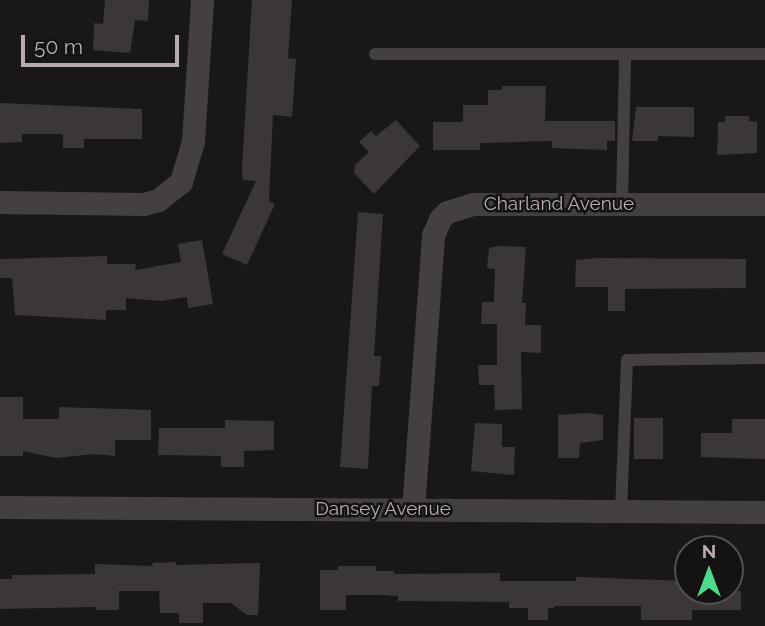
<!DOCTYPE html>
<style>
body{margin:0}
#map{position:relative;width:765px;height:626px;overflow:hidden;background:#191718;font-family:Raleway,sans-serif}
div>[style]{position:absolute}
.building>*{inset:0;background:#3b3738;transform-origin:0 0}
.lane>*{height:12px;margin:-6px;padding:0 6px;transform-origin:6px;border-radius:6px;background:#444042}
.street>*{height:23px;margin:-11.5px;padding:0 11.5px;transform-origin:11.5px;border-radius:11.5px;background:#444042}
span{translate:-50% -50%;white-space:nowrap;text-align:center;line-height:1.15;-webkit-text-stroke:5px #141213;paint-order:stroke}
.street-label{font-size:19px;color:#b7abb1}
.north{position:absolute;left:674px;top:535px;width:70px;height:70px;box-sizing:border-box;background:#141213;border:2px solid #554f52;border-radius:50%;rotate:0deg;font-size:19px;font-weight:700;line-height:28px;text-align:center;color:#b7abb1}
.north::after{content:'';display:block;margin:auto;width:24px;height:32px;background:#4ddb8b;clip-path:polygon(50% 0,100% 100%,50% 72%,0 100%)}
.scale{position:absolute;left:21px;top:35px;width:158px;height:32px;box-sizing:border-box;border:4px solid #b7abb1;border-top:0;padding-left:9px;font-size:21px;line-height:24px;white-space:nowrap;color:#b7abb1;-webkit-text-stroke:5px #141213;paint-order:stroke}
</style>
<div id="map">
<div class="building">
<i style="clip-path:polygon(105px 0,149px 0,148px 21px,135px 20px,130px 53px,93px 50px,94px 23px,103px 24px)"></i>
<i style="clip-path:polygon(252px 0,292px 0,288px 58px,296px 59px,292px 117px,273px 115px,269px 201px,275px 204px,247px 265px,222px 254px,256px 181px,243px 180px,242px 168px)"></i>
<i style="clip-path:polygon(502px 86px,546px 86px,545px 121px,615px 121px,615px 141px,607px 141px,607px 150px,552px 148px,552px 141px,480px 143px,480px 150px,433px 150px,433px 122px,463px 122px,463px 105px,488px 105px,488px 90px,502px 90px)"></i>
<i style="clip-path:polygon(0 103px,142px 109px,142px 139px,84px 139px,84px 148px,63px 148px,63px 134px,22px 134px,22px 142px,0 143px)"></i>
<i style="clip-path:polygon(636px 107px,694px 107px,694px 137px,658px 136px,658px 141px,632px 141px)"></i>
<i style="clip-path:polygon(725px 116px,749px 116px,749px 121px,757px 122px,757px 153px,717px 155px,718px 122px,725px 122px)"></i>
<i style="clip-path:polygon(396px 120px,420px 146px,374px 194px,354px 173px,355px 165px,369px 152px,359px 142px,371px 131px,376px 136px)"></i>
<i style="clip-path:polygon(358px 212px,383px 214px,374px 356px,381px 356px,379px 386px,372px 386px,368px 469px,340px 467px)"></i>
<i style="clip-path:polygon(202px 240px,213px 304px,188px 308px,187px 297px,161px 301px,126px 298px,126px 310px,106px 310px,106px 320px,15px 315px,12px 278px,0 278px,0 259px,107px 256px,107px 264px,136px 264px,135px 270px,181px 262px,178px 244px)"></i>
<i style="clip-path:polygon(498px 246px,526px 247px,522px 303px,526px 303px,525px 325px,541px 325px,541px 353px,521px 352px,522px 409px,495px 410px,494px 385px,479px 385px,478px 365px,497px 365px,497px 324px,481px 324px,482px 302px,494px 302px,495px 269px,487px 268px,489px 248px)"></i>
<i style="clip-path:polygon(598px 258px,746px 259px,746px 288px,625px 289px,625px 311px,608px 311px,608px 287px,575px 287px,576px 260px)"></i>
<i style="clip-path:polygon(0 397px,23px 397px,23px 419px,59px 419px,59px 407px,151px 410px,151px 440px,115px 440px,115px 456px,94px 454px,56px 458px,23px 451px,23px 456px,0 456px)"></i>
<i style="clip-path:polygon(587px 413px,603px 415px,603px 440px,580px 443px,579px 458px,558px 458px,558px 415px)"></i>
<i style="left:634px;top:418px;width:29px;height:41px"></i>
<i style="clip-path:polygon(732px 419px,765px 419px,765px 459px,701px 457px,701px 433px,732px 433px)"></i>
<i style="clip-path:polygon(225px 420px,274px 421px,274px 450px,244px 451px,244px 467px,221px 467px,221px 456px,158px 455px,159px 428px,225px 428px)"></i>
<i style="clip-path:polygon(475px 423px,502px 424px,502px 447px,515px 447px,514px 475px,471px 471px)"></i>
<i style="clip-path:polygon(176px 562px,176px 565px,260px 563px,258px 615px,247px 615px,231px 603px,203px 603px,203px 623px,179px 623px,179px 613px,160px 613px,159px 591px,119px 591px,119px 610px,96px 610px,96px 607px,0 609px,0 579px,12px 579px,12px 575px,95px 574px,95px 564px,153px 566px,152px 563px)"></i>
<i style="clip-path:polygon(338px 566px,376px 566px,376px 571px,394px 571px,394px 574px,500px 573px,500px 581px,576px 581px,576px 577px,688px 581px,688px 591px,741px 591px,741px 610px,692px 610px,692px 620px,641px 620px,641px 606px,554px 606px,554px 608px,548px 608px,548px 620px,528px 620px,528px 608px,509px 608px,509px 602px,398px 601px,398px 596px,381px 595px,346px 595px,346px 610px,320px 610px,320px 570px,338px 570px)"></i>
</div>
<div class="lane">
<i style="left:375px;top:54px;width:390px"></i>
<i style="left:622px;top:203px;width:147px;rotate:-88.8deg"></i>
<i style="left:621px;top:511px;width:151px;rotate:-87.7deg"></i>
<i style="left:627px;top:360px;width:138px;rotate:-0.8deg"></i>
</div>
<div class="street">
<i style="left:0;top:202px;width:144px;rotate:0.8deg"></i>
<i style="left:144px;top:204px;width:15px;rotate:-16deg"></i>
<i style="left:158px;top:200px;width:29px;rotate:-38deg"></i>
<i style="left:181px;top:182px;width:43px;rotate:-73.7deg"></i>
<i style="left:193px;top:141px;width:141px;rotate:-86.3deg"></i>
<i style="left:0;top:507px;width:765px;rotate:0.37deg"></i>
<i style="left:413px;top:509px;width:275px;rotate:-85.8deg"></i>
<i style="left:433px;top:235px;width:17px;rotate:-66deg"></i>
<i style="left:440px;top:219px;width:10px;rotate:-45deg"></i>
<i style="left:447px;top:212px;width:28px;rotate:-17deg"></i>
<i style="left:474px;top:204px;width:291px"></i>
</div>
<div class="street-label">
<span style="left:559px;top:204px">Charland Avenue</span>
<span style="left:383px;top:509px">Dansey Avenue</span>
</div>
<div class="north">N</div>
<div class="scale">50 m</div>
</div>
